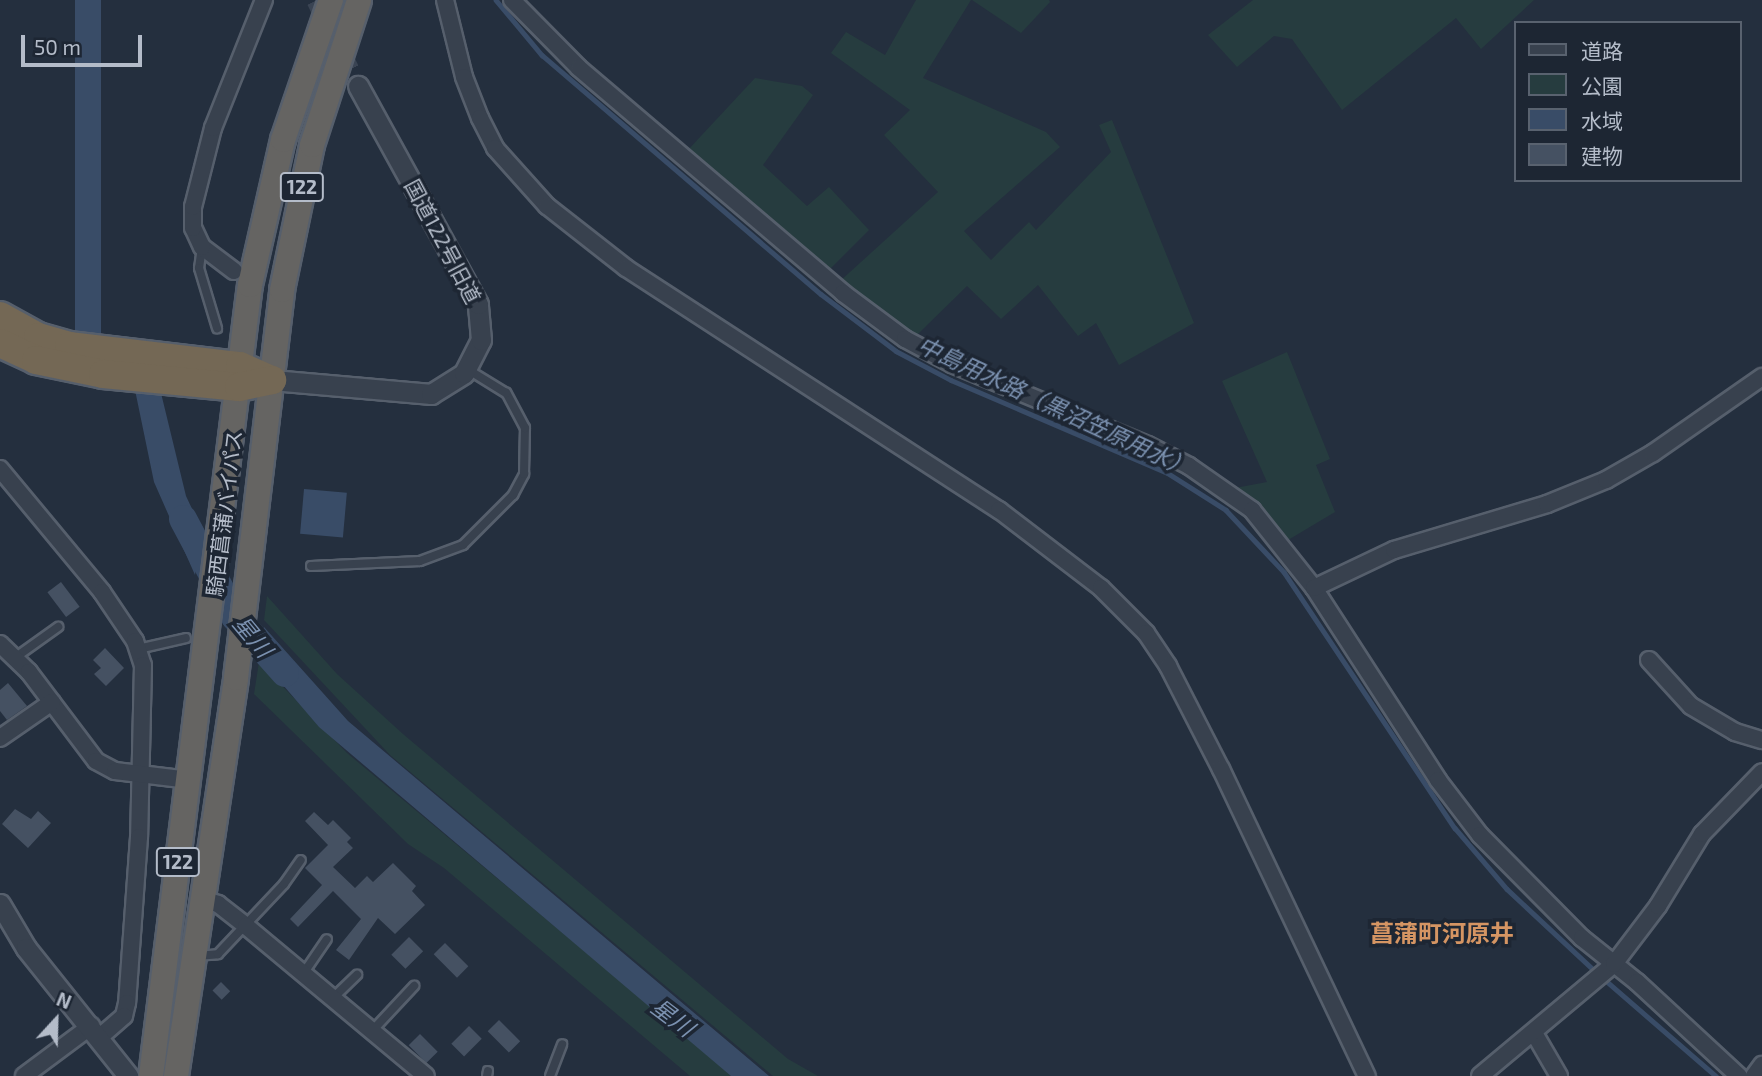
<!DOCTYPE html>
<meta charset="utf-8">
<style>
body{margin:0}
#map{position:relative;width:1762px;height:1076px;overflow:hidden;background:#242f3e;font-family:"Exo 2","Noto Sans JP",sans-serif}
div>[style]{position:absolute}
.green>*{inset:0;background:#263c3f}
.water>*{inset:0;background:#394c67;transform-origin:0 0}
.stream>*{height:4.5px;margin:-2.25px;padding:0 2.25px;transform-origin:2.25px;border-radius:2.25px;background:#394c67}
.river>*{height:28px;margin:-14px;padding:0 14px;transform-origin:14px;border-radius:14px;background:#394c67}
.building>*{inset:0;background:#455162;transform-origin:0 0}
.tertiary-tunnel>*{height:19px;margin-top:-9.5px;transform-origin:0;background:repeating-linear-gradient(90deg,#3a4453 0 19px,transparent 0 29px)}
.roads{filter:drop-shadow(2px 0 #565f6c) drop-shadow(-2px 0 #565f6c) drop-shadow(0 2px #565f6c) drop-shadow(0 -2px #565f6c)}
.service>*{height:8px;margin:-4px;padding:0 4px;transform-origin:4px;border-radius:4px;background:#38414e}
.minor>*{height:16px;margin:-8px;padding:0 8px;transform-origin:8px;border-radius:8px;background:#38414e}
.tertiary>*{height:19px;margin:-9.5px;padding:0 9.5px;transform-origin:9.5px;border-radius:9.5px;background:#38414e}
.trunk>*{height:24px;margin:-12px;padding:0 12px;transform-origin:12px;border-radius:12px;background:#656462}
.motorway>*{height:28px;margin:-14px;padding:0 14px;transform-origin:14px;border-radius:14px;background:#746855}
span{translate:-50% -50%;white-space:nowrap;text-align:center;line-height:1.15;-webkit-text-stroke:7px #1d2633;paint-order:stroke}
.shield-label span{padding:2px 5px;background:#1d2633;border:2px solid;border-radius:5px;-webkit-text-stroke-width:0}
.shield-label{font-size:19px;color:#b4bcc9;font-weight:700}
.street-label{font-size:21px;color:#b4bcc9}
.water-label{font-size:23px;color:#7c92b1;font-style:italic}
.quarter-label{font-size:24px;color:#d59563;font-weight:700}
.legend{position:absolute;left:1514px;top:21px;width:228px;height:161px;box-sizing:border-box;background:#1d2633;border:2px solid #59626f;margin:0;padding:9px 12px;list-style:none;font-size:21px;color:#b4bcc9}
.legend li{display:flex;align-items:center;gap:14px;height:35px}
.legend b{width:35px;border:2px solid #59626f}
.north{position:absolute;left:21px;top:985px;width:70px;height:70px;-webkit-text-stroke:5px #1d2633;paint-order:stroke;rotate:22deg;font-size:19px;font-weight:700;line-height:28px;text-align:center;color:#b4bcc9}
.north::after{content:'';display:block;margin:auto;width:24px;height:32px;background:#b4bcc9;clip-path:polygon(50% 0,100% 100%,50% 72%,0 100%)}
.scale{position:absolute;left:21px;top:35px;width:121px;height:32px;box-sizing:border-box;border:4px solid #b4bcc9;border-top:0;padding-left:9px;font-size:21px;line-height:24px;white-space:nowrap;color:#b4bcc9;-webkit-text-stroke:5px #1d2633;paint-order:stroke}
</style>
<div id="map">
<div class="green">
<i style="clip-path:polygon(916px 0,971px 0,923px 78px,1046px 132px,1060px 147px,964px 231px,991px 260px,1029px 222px,1036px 230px,1111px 152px,1099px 125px,1112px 120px,1194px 323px,1119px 365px,1096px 323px,1078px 336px,1038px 285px,1001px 319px,967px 286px,916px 336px,839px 282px,938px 192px,884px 135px,910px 110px,831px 53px,846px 32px,885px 55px)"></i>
<i style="clip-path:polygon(972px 0,1049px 0,1050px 2px,1021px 33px)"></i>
<i style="clip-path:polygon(1253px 0,1534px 0,1481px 49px,1456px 18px,1342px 110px,1292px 39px,1274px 36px,1237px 67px,1208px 35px)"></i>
<i style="clip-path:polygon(755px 78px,802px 86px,813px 95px,763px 165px,807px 206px,829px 187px,869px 230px,827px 272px,687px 151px)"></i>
<i style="clip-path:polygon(1287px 352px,1330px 459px,1316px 465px,1335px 512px,1288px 540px,1235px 488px,1267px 482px,1222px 381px)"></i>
<i style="clip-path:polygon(267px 596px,337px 674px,403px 734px,788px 1059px,818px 1076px,773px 1076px,390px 755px,264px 620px)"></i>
<i style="clip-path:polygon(259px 662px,347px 753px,734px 1076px,690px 1076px,444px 868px,408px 844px,254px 694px)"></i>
</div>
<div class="water">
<i style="left:75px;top:0;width:26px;height:338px"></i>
<i style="clip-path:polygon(135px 390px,161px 393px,186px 496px,202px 530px,195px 575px,154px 482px)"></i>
<i style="left:304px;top:489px;width:43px;height:45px;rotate:5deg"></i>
<i style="clip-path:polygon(264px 627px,348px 721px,769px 1076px,731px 1076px,319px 727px,259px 657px)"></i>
</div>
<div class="stream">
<i style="left:496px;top:0;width:72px;rotate:50.1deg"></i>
<i style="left:542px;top:55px;width:367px;rotate:40.6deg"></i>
<i style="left:821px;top:294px;width:94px;rotate:37.2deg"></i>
<i style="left:896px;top:351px;width:62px;rotate:27.8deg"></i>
<i style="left:951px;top:380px;width:234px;rotate:23.2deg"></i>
<i style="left:1166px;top:472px;width:71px;rotate:32.3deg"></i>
<i style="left:1226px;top:510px;width:85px;rotate:46.9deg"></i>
<i style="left:1284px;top:572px;width:308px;rotate:56.3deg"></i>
<i style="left:1455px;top:828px;width:80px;rotate:49.6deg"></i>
<i style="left:1507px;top:889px;width:123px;rotate:43deg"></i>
<i style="left:1604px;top:979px;width:148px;rotate:40.9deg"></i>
</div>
<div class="river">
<i style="left:183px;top:519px;width:111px;rotate:62deg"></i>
<i style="left:235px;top:617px;width:75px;rotate:48.2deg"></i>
</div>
<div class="building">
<i style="left:61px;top:582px;width:31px;height:17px;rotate:53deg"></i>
<i style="clip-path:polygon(105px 648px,124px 668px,106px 686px,94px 674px,101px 668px,93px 660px)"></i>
<i style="clip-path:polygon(8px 683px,27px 706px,7px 720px,0 711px,0 690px)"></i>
<i style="clip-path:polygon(15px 809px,31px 819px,38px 811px,51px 823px,28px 848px,2px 824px)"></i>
<i style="clip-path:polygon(314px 812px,328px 825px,333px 820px,351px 838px,347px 842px,353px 848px,333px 867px,355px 888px,367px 876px,373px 882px,393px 863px,416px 886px,412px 891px,425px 905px,395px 934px,378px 918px,349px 960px,336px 950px,361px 919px,333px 891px,298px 927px,290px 919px,322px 885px,305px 868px,328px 845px,305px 821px)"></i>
<i style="left:409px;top:937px;width:20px;height:25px;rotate:45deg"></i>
<i style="left:445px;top:943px;width:33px;height:16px;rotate:45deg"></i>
<i style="left:221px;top:982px;width:13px;height:12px;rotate:45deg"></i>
<i style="left:499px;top:1020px;width:30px;height:16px;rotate:45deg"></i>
<i style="left:469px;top:1026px;width:18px;height:25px;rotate:45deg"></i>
<i style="left:420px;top:1034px;width:25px;height:16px;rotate:45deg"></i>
</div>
<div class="tertiary-tunnel">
<i style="left:316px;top:0;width:96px;rotate:64deg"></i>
</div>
<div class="roads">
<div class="service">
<i style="left:202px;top:247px;width:21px;rotate:98deg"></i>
<i style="left:199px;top:268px;width:63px;rotate:73.3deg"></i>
<i style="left:311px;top:566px;width:109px;rotate:-2.6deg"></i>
<i style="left:420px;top:561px;width:46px;rotate:-20.4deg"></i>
<i style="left:463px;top:545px;width:71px;rotate:-45deg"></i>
<i style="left:513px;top:495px;width:24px;rotate:-62deg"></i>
<i style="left:524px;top:474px;width:46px;rotate:-88.8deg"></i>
<i style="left:525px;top:428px;width:40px;rotate:-118deg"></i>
<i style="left:506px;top:393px;width:46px;rotate:-148.4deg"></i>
<i style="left:138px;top:649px;width:49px;rotate:-12.9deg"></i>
<i style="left:16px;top:657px;width:52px;rotate:-35.5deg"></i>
<i style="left:197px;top:956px;width:21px;rotate:-5deg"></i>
<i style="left:218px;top:954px;width:96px;rotate:-46.7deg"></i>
<i style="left:284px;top:884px;width:29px;rotate:-55deg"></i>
<i style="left:303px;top:974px;width:42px;rotate:-55.6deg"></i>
<i style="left:332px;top:999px;width:35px;rotate:-44deg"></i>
<i style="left:372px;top:1031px;width:62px;rotate:-47deg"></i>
<i style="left:487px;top:1076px;width:5px;rotate:-79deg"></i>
<i style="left:550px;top:1076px;width:34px;rotate:-69deg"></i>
</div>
<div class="minor">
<i style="left:445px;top:0;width:79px;rotate:76.1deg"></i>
<i style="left:464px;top:77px;width:44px;rotate:68.7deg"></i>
<i style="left:480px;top:118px;width:34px;rotate:63deg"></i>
<i style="left:495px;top:148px;width:78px;rotate:48.1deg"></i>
<i style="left:547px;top:206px;width:100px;rotate:38.1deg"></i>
<i style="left:626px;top:268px;width:445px;rotate:33deg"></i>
<i style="left:999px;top:510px;width:128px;rotate:37.4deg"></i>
<i style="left:1101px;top:588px;width:64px;rotate:45deg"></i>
<i style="left:1146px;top:633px;width:40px;rotate:56deg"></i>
<i style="left:1168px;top:666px;width:116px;rotate:62.8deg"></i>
<i style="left:1221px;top:769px;width:340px;rotate:64.6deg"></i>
<i style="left:512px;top:0;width:95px;rotate:45.4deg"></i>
<i style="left:579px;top:68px;width:347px;rotate:40.4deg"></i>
<i style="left:843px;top:293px;width:77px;rotate:36.6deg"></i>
<i style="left:905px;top:339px;width:53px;rotate:28deg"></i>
<i style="left:952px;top:364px;width:212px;rotate:22.5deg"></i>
<i style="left:1148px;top:445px;width:46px;rotate:27.1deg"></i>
<i style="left:1189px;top:466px;width:77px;rotate:34.9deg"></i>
<i style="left:1252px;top:510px;width:100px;rotate:51.5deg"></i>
<i style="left:1314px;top:588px;width:229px;rotate:57.1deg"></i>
<i style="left:1438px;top:780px;width:69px;rotate:52.6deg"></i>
<i style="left:1480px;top:835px;width:145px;rotate:45.3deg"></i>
<i style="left:1582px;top:938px;width:70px;rotate:38.7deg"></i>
<i style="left:1637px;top:982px;width:139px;rotate:42.7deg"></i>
<i style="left:234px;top:271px;width:40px;rotate:-143deg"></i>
<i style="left:202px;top:247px;width:21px;rotate:-115deg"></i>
<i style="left:193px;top:228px;width:21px;rotate:-90deg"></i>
<i style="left:193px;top:207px;width:81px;rotate:-75.8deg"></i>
<i style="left:213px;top:128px;width:138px;rotate:-68.3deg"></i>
<i style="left:0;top:469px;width:160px;rotate:50.3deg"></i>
<i style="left:102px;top:592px;width:59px;rotate:56deg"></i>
<i style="left:135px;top:641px;width:25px;rotate:72deg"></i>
<i style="left:143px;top:665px;width:172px;rotate:91.3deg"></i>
<i style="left:139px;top:837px;width:166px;rotate:94.1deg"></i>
<i style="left:127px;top:1003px;width:13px;rotate:103deg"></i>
<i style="left:124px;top:1016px;width:33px;rotate:139deg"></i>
<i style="left:1314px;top:588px;width:89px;rotate:-25.4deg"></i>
<i style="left:1394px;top:550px;width:160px;rotate:-16.7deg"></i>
<i style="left:1547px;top:504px;width:64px;rotate:-22.1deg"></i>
<i style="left:1606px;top:480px;width:54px;rotate:-29.9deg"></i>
<i style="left:1653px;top:453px;width:133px;rotate:-34.9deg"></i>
<i style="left:0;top:644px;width:40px;rotate:44deg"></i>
<i style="left:29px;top:672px;width:111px;rotate:53deg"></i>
<i style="left:96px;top:761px;width:21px;rotate:28deg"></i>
<i style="left:115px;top:771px;width:75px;rotate:6.9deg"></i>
<i style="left:1649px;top:660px;width:62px;rotate:47.6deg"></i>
<i style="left:1691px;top:706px;width:51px;rotate:30.6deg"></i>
<i style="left:1735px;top:732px;width:28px;rotate:17deg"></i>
<i style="left:0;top:738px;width:63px;rotate:-34.7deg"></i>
<i style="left:201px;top:899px;width:18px;rotate:16deg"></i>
<i style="left:218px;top:904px;width:36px;rotate:38deg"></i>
<i style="left:246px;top:926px;width:234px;rotate:39.8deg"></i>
<i style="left:1534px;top:1033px;width:50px;rotate:59.8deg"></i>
<i style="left:24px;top:1076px;width:84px;rotate:-36.7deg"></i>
<i style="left:1480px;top:1076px;width:175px;rotate:-39.9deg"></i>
<i style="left:1614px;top:964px;width:73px;rotate:-52.8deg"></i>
<i style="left:1658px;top:906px;width:84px;rotate:-58.6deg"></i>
<i style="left:1702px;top:834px;width:86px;rotate:-45.9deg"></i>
<i style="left:1754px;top:1076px;width:14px;rotate:-54deg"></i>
</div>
<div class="tertiary">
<i style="left:272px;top:380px;width:160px;rotate:5deg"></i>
<i style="left:431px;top:394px;width:39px;rotate:-32deg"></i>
<i style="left:464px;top:373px;width:37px;rotate:-63deg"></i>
<i style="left:481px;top:340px;width:36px;rotate:-95deg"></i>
<i style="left:478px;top:304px;width:249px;rotate:-118.8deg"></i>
<i style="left:0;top:904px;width:51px;rotate:59.4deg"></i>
<i style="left:26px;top:948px;width:164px;rotate:51.4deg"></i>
</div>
<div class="trunk">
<i style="left:151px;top:1076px;width:797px;rotate:-82.87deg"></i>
<i style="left:250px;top:285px;width:149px;rotate:-77.2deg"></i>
<i style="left:283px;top:140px;width:148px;rotate:-71.1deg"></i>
<i style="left:176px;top:1076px;width:402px;rotate:-81.4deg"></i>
<i style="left:236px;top:678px;width:391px;rotate:-83.2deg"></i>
<i style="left:282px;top:290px;width:148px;rotate:-78.3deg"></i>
<i style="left:312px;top:145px;width:152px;rotate:-72deg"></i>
</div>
<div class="motorway">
<i style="left:0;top:316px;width:43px;rotate:28.9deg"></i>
<i style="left:38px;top:337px;width:32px;rotate:16deg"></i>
<i style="left:69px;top:346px;width:172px;rotate:6.7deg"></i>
<i style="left:240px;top:366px;width:35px;rotate:24deg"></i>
<i style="left:0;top:343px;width:40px;rotate:25deg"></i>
<i style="left:36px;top:360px;width:68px;rotate:11.8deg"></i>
<i style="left:103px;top:374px;width:137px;rotate:5.5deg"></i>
<i style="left:239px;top:387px;width:34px;rotate:-12deg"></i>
</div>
</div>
<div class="shield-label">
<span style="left:302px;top:187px">122</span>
<span style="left:178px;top:862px">122</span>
</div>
<div class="street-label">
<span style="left:443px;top:241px;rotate:62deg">国道122号旧道</span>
<span style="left:224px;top:513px;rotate:-83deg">騎西菖蒲バイパス</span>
</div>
<div class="water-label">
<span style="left:1055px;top:406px;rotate:25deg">中島用水路（黒沼笠原用水）</span>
<span style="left:253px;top:636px;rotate:50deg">星川</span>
<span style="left:673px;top:1017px;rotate:37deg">星川</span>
</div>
<div class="quarter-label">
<span style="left:1442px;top:933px">菖蒲町河原井</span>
</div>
<ul class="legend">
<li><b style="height:9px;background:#38414e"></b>道路</li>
<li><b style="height:19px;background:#263c3f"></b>公園</li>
<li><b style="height:19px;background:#394c67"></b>水域</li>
<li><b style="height:19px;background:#455162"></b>建物</li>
</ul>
<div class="north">N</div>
<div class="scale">50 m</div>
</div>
